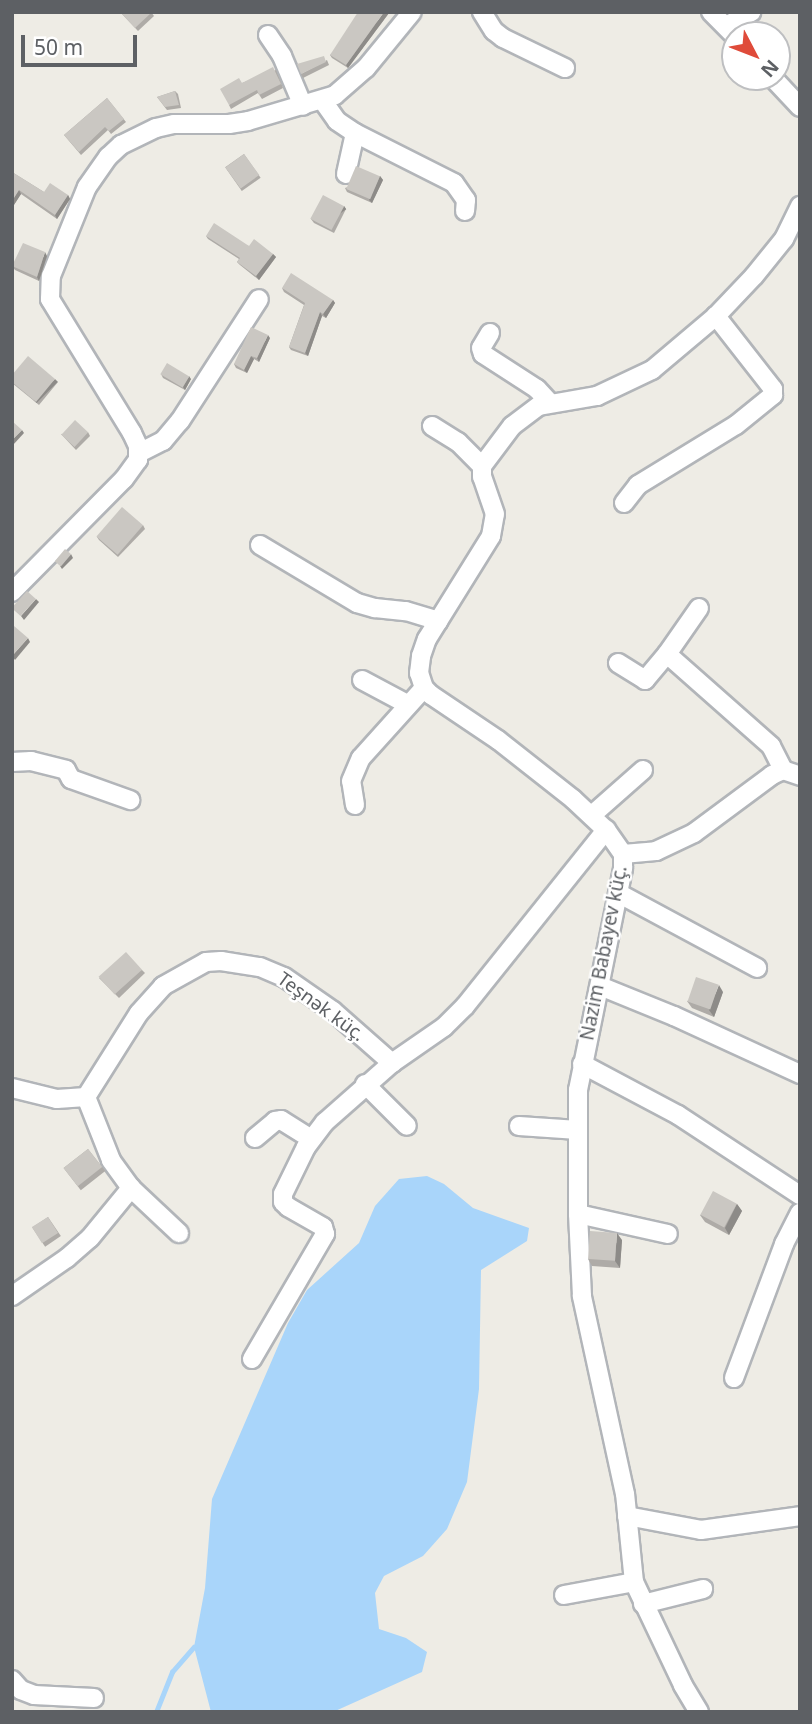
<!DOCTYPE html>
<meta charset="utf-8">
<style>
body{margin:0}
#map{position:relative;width:812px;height:1724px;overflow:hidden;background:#eeece5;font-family:"Noto Sans",sans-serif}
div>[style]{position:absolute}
.water>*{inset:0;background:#a9d5fa}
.stream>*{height:4.5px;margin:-2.25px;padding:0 2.25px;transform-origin:2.25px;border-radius:2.25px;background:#a9d5fa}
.roads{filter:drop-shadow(2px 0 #b2b5b9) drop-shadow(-2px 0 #b2b5b9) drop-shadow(0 2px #b2b5b9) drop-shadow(0 -2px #b2b5b9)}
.minor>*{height:18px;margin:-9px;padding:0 9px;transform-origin:9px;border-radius:9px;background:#fff}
.wall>*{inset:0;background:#aeaba7;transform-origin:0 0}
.shaded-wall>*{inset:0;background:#8d8b88;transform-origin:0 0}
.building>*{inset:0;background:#cac7c2;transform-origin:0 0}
span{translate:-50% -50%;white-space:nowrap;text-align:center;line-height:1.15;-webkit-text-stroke:5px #fff;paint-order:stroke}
.street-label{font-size:19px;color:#5d6064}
.frame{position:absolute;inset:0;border:14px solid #5d6064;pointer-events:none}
.north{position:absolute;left:721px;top:21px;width:70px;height:70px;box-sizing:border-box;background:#fff;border:2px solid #bebfc1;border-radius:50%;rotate:132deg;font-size:19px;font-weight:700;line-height:28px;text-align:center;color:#5d6064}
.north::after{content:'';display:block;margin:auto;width:24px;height:32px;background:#df4b3a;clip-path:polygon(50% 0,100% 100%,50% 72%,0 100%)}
.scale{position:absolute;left:21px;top:35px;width:116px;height:32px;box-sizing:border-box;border:4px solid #5d6064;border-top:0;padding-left:9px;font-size:21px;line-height:24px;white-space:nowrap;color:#5d6064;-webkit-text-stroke:5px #fff;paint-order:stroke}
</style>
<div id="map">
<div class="water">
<i style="clip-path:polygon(427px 1176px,444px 1184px,473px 1208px,529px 1228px,527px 1241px,481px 1270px,479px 1389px,467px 1482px,447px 1529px,423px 1556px,384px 1576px,375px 1593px,379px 1629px,406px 1638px,427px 1652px,422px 1672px,333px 1712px,211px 1712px,194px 1647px,205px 1588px,212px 1499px,288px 1323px,307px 1290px,359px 1243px,375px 1206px,399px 1179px)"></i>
</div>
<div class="stream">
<i style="left:156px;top:1712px;width:43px;rotate:-68.2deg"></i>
<i style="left:172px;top:1672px;width:33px;rotate:-49deg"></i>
</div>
<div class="roads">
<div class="minor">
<i style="left:482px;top:12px;width:22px;rotate:58deg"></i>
<i style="left:494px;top:31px;width:11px;rotate:38deg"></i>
<i style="left:503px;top:38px;width:69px;rotate:25.8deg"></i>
<i style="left:711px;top:12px;width:34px;rotate:45deg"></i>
<i style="left:726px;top:26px;width:29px;rotate:-29deg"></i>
<i style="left:268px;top:35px;width:25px;rotate:56deg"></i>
<i style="left:282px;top:56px;width:54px;rotate:67.2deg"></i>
<i style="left:772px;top:77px;width:41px;rotate:47deg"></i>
<i style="left:323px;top:101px;width:24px;rotate:55deg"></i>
<i style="left:337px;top:121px;width:22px;rotate:34deg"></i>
<i style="left:355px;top:133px;width:111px;rotate:26.8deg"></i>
<i style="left:454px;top:183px;width:21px;rotate:55deg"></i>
<i style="left:466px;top:200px;width:11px;rotate:95deg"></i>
<i style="left:346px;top:174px;width:42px;rotate:-77.6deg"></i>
<i style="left:490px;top:333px;width:17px;rotate:121deg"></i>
<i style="left:481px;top:348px;width:6px;rotate:72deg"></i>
<i style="left:483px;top:354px;width:64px;rotate:32.9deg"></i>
<i style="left:537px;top:389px;width:19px;rotate:47deg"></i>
<i style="left:432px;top:426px;width:31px;rotate:32deg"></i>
<i style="left:458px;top:442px;width:34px;rotate:45deg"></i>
<i style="left:139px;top:453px;width:27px;rotate:-27deg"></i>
<i style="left:163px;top:441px;width:26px;rotate:-50deg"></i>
<i style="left:180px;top:421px;width:145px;rotate:-57.1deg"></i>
<i style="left:624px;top:503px;width:23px;rotate:-52deg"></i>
<i style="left:638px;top:485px;width:115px;rotate:-31.5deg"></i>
<i style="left:736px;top:425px;width:48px;rotate:-39deg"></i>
<i style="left:773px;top:395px;width:6px;rotate:-90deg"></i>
<i style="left:773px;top:389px;width:93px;rotate:-128deg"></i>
<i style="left:260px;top:545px;width:113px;rotate:30.9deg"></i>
<i style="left:357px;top:603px;width:19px;rotate:16deg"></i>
<i style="left:375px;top:608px;width:31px;rotate:6deg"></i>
<i style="left:406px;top:611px;width:34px;rotate:17deg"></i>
<i style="left:12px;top:592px;width:159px;rotate:-45.3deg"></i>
<i style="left:124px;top:479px;width:24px;rotate:-54deg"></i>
<i style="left:138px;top:460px;width:14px;rotate:-90deg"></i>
<i style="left:138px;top:446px;width:14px;rotate:-115deg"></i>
<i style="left:132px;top:433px;width:157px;rotate:-121.5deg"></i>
<i style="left:50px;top:299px;width:23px;rotate:-88deg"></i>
<i style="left:51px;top:276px;width:96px;rotate:-68deg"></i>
<i style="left:87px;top:187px;width:37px;rotate:-55deg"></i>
<i style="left:108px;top:157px;width:18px;rotate:-43deg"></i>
<i style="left:121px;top:145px;width:39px;rotate:-26deg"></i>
<i style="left:156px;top:128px;width:18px;rotate:-13deg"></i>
<i style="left:174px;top:124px;width:55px"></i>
<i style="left:229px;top:124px;width:19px;rotate:-9deg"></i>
<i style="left:248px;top:121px;width:91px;rotate:-16.6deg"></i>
<i style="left:335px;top:95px;width:41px;rotate:-41.1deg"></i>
<i style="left:366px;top:68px;width:72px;rotate:-50.6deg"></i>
<i style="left:667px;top:654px;width:139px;rotate:41.5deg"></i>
<i style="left:771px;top:746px;width:27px;rotate:63deg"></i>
<i style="left:618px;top:663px;width:32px;rotate:32deg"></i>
<i style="left:645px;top:680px;width:34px;rotate:-50deg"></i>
<i style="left:667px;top:654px;width:56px;rotate:-55.2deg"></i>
<i style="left:362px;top:680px;width:51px;rotate:28.1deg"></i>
<i style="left:12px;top:762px;width:19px;rotate:-3deg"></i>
<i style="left:31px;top:761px;width:36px;rotate:14deg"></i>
<i style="left:66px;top:770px;width:10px;rotate:61deg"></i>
<i style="left:71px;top:779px;width:63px;rotate:19.6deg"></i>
<i style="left:355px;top:805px;width:24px;rotate:-99deg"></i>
<i style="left:351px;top:781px;width:25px;rotate:-67deg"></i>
<i style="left:361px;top:758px;width:94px;rotate:-48deg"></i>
<i style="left:592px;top:815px;width:68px;rotate:-41.4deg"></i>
<i style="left:623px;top:854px;width:33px;rotate:-5deg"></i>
<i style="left:656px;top:851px;width:42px;rotate:-25.3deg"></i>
<i style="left:694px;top:833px;width:97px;rotate:-36.6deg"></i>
<i style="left:772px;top:775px;width:12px;rotate:-24deg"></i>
<i style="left:783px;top:770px;width:18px;rotate:19deg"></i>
<i style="left:618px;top:893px;width:158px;rotate:28.3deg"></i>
<i style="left:600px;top:986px;width:80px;rotate:22.1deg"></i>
<i style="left:674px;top:1016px;width:139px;rotate:24.7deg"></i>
<i style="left:582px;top:1064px;width:109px;rotate:28deg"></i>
<i style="left:678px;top:1115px;width:146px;rotate:33.3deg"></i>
<i style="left:365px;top:1084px;width:59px;rotate:45deg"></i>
<i style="left:12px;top:1088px;width:46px;rotate:13.7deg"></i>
<i style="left:57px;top:1099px;width:29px;rotate:-4deg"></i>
<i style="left:519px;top:1126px;width:59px;rotate:3.9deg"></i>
<i style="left:255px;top:1138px;width:26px;rotate:-40deg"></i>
<i style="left:275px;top:1121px;width:6px;rotate:-9deg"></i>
<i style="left:281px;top:1120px;width:36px;rotate:32deg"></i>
<i style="left:131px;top:1188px;width:66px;rotate:43.2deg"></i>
<i style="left:578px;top:1214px;width:92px;rotate:12.5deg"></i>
<i style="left:12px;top:1296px;width:67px;rotate:-34.6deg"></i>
<i style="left:67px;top:1258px;width:30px;rotate:-41deg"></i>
<i style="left:90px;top:1238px;width:65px;rotate:-50.6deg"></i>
<i style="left:131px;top:1188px;width:34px;rotate:-126deg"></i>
<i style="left:111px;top:1160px;width:68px;rotate:-111.6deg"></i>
<i style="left:86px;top:1097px;width:99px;rotate:-57.8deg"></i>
<i style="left:139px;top:1013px;width:36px;rotate:-48deg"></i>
<i style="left:163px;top:986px;width:49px;rotate:-29.2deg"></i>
<i style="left:206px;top:962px;width:15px;rotate:-4deg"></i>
<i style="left:221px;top:961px;width:39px;rotate:9deg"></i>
<i style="left:260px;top:967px;width:26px;rotate:23deg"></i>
<i style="left:284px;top:977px;width:60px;rotate:34.8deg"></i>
<i style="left:333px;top:1011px;width:79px;rotate:41.4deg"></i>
<i style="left:392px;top:1063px;width:63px;rotate:-34.7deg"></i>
<i style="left:444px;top:1027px;width:30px;rotate:-45deg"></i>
<i style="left:465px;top:1006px;width:226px;rotate:-51.3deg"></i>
<i style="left:252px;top:1359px;width:145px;rotate:-59.7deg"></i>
<i style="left:325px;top:1234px;width:7px;rotate:-106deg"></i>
<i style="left:323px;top:1227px;width:40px;rotate:-150.3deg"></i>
<i style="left:288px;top:1207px;width:7px;rotate:-135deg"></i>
<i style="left:283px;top:1202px;width:8px;rotate:-90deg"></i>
<i style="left:283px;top:1194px;width:52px;rotate:-63.9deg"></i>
<i style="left:306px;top:1147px;width:31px;rotate:-53deg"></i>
<i style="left:325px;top:1122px;width:89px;rotate:-41.4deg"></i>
<i style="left:734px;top:1378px;width:143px;rotate:-69.5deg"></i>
<i style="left:784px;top:1244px;width:35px;rotate:-63deg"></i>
<i style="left:627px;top:1516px;width:75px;rotate:10.7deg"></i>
<i style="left:701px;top:1530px;width:100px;rotate:-8deg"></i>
<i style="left:564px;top:1595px;width:71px;rotate:-10.5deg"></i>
<i style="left:643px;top:1604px;width:62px;rotate:-14deg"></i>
<i style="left:12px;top:1680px;width:13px;rotate:48deg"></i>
<i style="left:21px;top:1690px;width:14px;rotate:21deg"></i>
<i style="left:34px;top:1695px;width:60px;rotate:2.9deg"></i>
<i style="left:699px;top:1712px;width:31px;rotate:-121deg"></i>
<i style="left:683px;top:1685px;width:114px;rotate:-115.4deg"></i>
<i style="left:634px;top:1582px;width:88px;rotate:-95.8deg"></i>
<i style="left:625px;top:1494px;width:203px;rotate:-102.3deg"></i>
<i style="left:582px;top:1296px;width:82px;rotate:-92.8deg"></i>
<i style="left:578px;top:1214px;width:124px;rotate:-90deg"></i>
<i style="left:578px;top:1090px;width:227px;rotate:-78.5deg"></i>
<i style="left:623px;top:868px;width:14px;rotate:-90deg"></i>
<i style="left:623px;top:854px;width:29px;rotate:-125deg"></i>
<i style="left:606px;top:830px;width:45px;rotate:-136.8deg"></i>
<i style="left:573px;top:799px;width:95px;rotate:-141.8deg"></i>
<i style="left:498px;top:740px;width:81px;rotate:-146.1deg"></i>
<i style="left:431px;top:695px;width:10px;rotate:-135deg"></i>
<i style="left:424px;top:688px;width:16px;rotate:-108deg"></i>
<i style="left:419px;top:673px;width:17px;rotate:-83deg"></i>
<i style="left:421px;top:656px;width:18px;rotate:-71deg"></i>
<i style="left:427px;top:639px;width:121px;rotate:-58.1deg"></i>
<i style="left:491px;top:536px;width:22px;rotate:-80deg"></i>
<i style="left:495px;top:514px;width:39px;rotate:-109deg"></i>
<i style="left:482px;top:477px;width:11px;rotate:-90deg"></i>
<i style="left:482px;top:466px;width:50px;rotate:-53.1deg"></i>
<i style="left:512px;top:426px;width:34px;rotate:-37deg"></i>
<i style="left:539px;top:406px;width:59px;rotate:-9.8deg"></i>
<i style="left:597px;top:396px;width:61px;rotate:-25.3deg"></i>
<i style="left:652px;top:370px;width:84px;rotate:-40.2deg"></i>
<i style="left:716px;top:316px;width:55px;rotate:-46.5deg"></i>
<i style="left:754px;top:276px;width:48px;rotate:-51deg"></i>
<i style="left:784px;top:239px;width:37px;rotate:-64deg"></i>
</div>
</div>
<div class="wall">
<i style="clip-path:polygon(151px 12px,154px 16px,138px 31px,122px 14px)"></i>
<i style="clip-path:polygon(389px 13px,348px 68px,332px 58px,330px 55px)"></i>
<i style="clip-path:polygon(327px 60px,329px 65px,303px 78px,301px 74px)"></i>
<i style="clip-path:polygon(276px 70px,283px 88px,262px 99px,258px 93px,231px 109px,229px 105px,242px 83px)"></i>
<i style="clip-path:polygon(175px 91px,178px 94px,181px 108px,167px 110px,157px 97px)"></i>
<i style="clip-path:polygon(107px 98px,126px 122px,111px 134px,108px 130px,81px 155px,64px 135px)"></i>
<i style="left:244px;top:154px;width:29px;height:23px;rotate:55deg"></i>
<i style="clip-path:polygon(12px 172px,44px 192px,68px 195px,70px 199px,57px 219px,21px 194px,12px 208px)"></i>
<i style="clip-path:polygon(380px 176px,383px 180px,372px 203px,347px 192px,345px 188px)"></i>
<i style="clip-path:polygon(344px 206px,346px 209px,334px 233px,314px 223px,311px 219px)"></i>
<i style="clip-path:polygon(206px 236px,249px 246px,273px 254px,276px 257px,259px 280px,240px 265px,237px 262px,239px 259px,208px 239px)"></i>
<i style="clip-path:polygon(47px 256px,39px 281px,15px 270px,12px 266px)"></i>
<i style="clip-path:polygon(282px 288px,333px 300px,335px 303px,326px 318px,322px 316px,308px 356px,291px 350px,289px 347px,304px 305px,284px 292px)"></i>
<i style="clip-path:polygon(270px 338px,259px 362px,254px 359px,247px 373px,236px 368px,234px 364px)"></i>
<i style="clip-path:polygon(161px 374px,191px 379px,185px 390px,163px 378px)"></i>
<i style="clip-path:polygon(12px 375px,58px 382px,39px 405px,12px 383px)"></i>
<i style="clip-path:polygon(88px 432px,90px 436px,76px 450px,61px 434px)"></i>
<i style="clip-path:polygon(143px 525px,145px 529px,118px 557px,99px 540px,97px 537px)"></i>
<i style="clip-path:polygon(142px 970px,145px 973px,119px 998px,99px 978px)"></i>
<i style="clip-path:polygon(723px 992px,714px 1017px,692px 1008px,687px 1001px)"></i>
<i style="left:88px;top:1149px;width:28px;height:31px;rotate:52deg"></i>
<i style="clip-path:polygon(737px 1204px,742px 1211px,729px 1235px,705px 1222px,700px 1215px)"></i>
<i style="left:48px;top:1217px;width:23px;height:19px;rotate:56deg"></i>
<i style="clip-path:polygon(622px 1240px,620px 1268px,592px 1266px,588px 1259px)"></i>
</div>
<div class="shaded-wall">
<i style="clip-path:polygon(384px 12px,389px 13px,348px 68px,346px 65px)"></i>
<i style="clip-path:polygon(380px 176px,383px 180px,372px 203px,369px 200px)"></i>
<i style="clip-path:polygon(19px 190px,21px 194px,12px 208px,12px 201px)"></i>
<i style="clip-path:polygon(68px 195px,70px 199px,57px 219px,55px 215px)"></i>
<i style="left:344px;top:206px;width:4px;height:27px;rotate:56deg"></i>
<i style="clip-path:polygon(45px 252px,47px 256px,39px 281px,37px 277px)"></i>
<i style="clip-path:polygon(273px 254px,276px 257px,259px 280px,256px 276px)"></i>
<i style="clip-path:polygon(333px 300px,335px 303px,326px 318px,323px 314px)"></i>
<i style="clip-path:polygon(320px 312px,322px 316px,308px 356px,305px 353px)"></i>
<i style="clip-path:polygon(268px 335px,270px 338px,259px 362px,257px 358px)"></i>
<i style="clip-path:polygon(251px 356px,254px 359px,247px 373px,244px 370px)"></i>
<i style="clip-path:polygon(189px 376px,191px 379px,185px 390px,183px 387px)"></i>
<i style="left:55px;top:379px;width:4px;height:30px;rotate:45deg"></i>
<i style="clip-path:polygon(22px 430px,24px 433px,13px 445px,12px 440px)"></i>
<i style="clip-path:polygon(71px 554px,73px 558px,62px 569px,60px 566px)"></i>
<i style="clip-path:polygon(36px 599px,39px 602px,24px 620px,21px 616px)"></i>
<i style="clip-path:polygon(28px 638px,30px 642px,15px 660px,12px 656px)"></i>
<i style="clip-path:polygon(719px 985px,723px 992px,714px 1017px,709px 1010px)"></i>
<i style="clip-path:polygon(737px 1204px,742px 1211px,729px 1235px,725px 1228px)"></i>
<i style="clip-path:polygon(617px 1233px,622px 1240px,620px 1268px,615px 1261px)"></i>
</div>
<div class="building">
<i style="clip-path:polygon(124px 12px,151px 12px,151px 13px,135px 28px,122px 14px)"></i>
<i style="clip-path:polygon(358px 12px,384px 12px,346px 65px,330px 55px)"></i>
<i style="clip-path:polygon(324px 56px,326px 62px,301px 74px,297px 64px)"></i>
<i style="clip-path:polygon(273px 67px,281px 84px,259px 95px,257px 90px,229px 105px,220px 89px,239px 78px,242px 83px)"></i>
<i style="clip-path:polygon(175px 91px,179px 105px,165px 107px,157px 97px)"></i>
<i style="clip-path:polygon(107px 98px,124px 119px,109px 131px,105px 127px,79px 152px,64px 135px)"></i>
<i style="left:244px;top:154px;width:26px;height:23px;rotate:54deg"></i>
<i style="left:356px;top:166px;width:26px;height:25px;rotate:23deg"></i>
<i style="clip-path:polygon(12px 172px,44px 192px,50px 183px,68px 195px,55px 215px,19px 190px,12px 201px)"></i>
<i style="left:323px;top:195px;width:24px;height:27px;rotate:28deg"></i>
<i style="clip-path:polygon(214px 223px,249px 246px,254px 239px,273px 254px,256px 276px,237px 262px,240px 258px,206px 236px)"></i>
<i style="clip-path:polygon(23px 243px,45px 252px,37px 277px,12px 266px)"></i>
<i style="clip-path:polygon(291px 273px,333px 300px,323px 314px,320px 312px,305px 353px,289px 347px,305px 303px,282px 288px)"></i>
<i style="clip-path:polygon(251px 327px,268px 335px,257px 358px,251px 356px,244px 370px,234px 364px)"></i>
<i style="clip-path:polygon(28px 356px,55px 379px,36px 402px,12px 382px,12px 375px)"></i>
<i style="left:167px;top:363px;width:26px;height:13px;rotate:31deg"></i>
<i style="left:75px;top:420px;width:18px;height:20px;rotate:43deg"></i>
<i style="clip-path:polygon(12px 421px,22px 430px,12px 440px)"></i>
<i style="left:122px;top:507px;width:28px;height:39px;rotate:41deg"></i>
<i style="left:65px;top:549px;width:8px;height:16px;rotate:40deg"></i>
<i style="left:27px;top:591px;width:12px;height:23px;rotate:42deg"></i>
<i style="clip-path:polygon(14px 626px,28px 638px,12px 656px,12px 628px)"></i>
<i style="left:126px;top:952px;width:24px;height:37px;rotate:48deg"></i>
<i style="left:696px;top:977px;width:24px;height:26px;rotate:19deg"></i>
<i style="left:88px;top:1149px;width:23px;height:31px;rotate:52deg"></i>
<i style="left:713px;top:1191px;width:27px;height:27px;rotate:28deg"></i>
<i style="left:48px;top:1217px;width:19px;height:19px;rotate:58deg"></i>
<i style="left:590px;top:1231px;width:27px;height:28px;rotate:4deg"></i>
</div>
<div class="street-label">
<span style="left:604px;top:953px;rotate:-79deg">Nazim Babayev küç.</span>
<span style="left:321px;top:1007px;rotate:36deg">Teşnək küç.</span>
</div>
<div class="frame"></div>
<div class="north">N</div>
<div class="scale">50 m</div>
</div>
